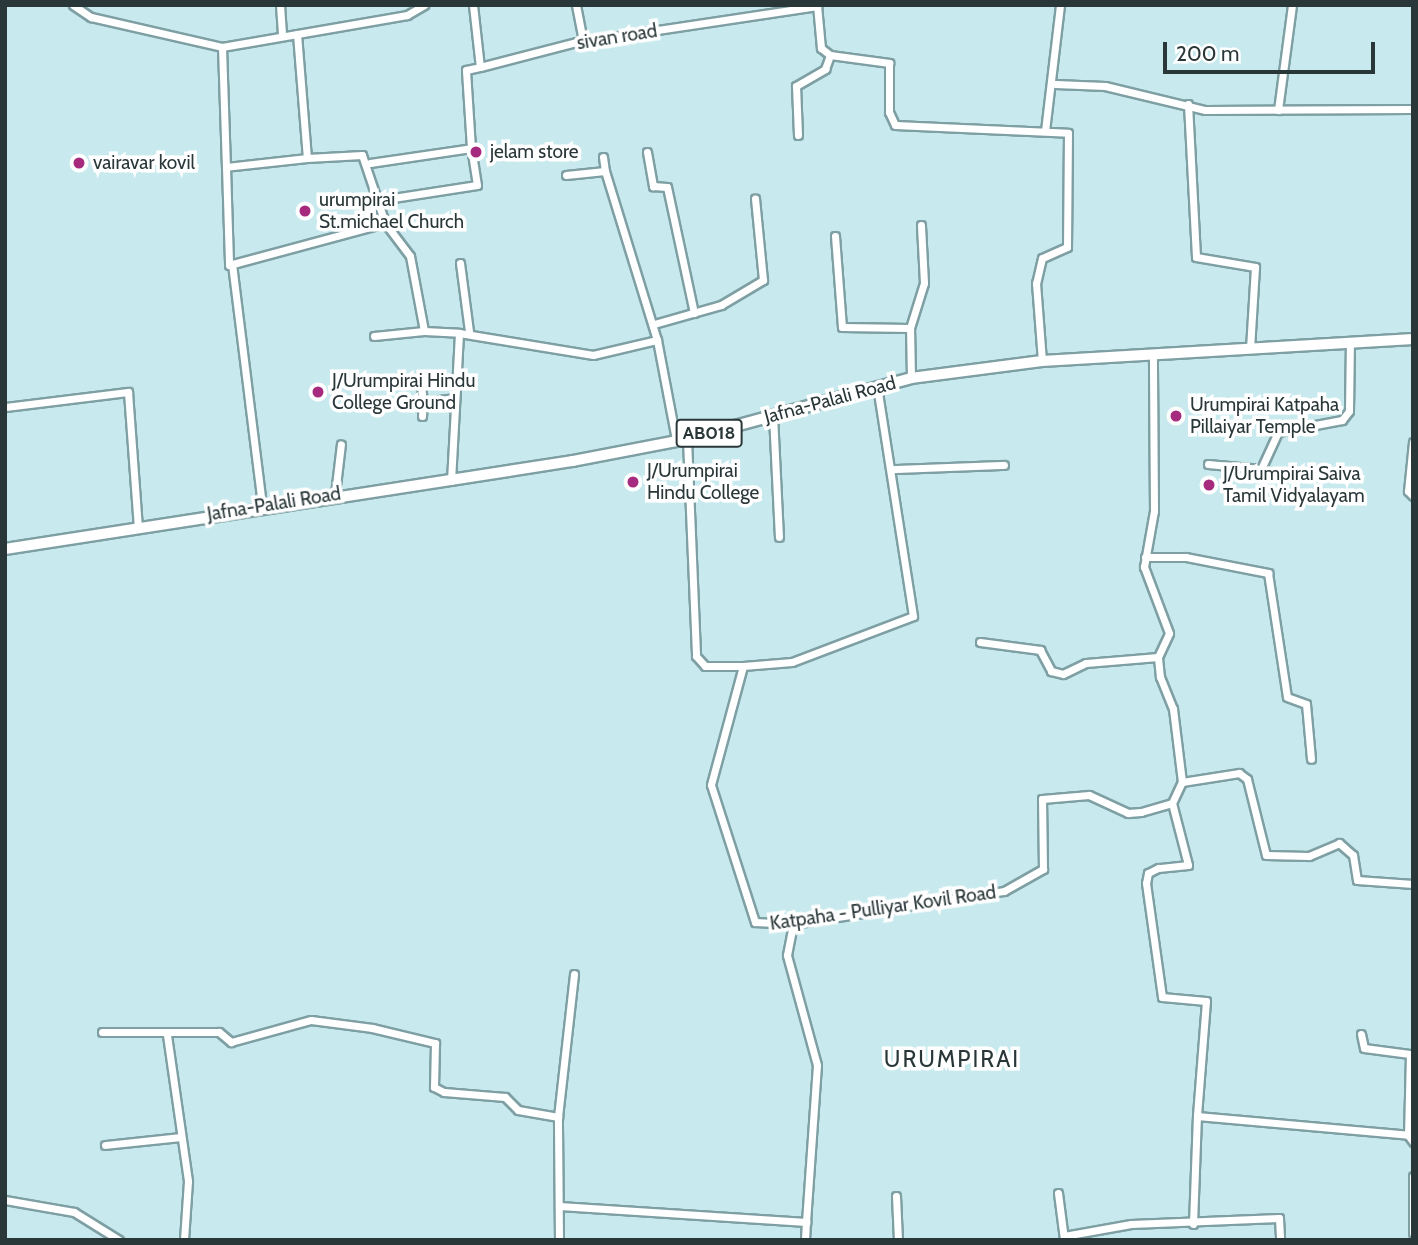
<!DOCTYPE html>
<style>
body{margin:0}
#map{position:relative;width:1418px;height:1245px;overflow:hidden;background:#c8eaee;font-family:Cabin,sans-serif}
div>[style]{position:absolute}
.roads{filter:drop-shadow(2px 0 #7e9fa3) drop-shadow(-2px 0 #7e9fa3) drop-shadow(0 2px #7e9fa3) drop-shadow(0 -2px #7e9fa3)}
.street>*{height:7px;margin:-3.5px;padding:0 3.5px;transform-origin:3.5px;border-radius:3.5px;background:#fff}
.primary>*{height:10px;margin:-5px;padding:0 5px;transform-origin:5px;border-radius:5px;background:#fff}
.dots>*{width:19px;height:19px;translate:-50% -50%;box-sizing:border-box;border:4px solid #fff;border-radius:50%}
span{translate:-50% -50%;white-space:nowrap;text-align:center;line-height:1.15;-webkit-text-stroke:7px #fff;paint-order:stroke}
.shield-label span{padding:2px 5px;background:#fff;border:2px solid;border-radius:5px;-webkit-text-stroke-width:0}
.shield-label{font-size:18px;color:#2a3739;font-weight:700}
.street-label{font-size:19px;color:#2a3739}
.poi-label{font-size:19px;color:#2a3739}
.left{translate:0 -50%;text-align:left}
.quarter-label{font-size:23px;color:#2a3739;letter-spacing:2px}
.frame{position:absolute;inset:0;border:7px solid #2a3739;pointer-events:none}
.scale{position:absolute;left:1163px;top:42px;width:212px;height:32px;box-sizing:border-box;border:4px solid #2a3739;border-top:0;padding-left:9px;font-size:21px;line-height:24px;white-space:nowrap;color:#2a3739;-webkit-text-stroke:5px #fff;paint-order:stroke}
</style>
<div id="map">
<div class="roads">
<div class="street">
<i style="left:73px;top:5px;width:22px;rotate:34deg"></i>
<i style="left:91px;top:17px;width:134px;rotate:12.9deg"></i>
<i style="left:222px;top:47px;width:188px;rotate:-9.8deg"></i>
<i style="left:407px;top:15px;width:20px;rotate:-30deg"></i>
<i style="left:280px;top:5px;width:29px;rotate:86deg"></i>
<i style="left:473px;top:5px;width:62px;rotate:83.6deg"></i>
<i style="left:480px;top:67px;width:100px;rotate:-14.5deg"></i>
<i style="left:577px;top:42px;width:243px;rotate:-8.5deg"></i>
<i style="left:576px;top:5px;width:38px;rotate:79deg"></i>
<i style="left:817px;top:5px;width:43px;rotate:84.7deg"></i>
<i style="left:821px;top:48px;width:11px;rotate:38deg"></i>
<i style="left:830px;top:55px;width:60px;rotate:7.7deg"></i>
<i style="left:889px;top:63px;width:49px;rotate:90deg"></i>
<i style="left:889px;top:112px;width:14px;rotate:65deg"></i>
<i style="left:895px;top:125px;width:173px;rotate:2.6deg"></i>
<i style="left:1068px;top:133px;width:114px;rotate:90.5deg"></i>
<i style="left:1067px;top:247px;width:27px;rotate:156deg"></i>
<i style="left:1042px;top:258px;width:26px;rotate:103deg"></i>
<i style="left:1036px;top:283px;width:78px;rotate:85.6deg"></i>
<i style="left:297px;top:34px;width:124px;rotate:85.4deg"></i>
<i style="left:307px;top:158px;width:55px;rotate:-3.1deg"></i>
<i style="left:362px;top:155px;width:72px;rotate:71.3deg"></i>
<i style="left:385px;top:223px;width:41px;rotate:52.9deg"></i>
<i style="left:410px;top:256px;width:76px;rotate:79.4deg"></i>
<i style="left:424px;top:331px;width:35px;rotate:3deg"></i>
<i style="left:222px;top:47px;width:120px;rotate:88.1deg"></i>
<i style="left:1055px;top:84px;width:50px;rotate:2.3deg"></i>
<i style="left:1105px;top:86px;width:103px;rotate:13.5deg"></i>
<i style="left:1205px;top:110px;width:208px;rotate:-0.3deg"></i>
<i style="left:1188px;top:104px;width:153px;rotate:87deg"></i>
<i style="left:1196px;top:257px;width:60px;rotate:9.6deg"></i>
<i style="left:1255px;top:267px;width:81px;rotate:93.5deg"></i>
<i style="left:1278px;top:110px;width:106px;rotate:-82.4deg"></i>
<i style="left:1045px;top:131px;width:127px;rotate:-83.2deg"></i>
<i style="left:798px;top:135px;width:49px;rotate:-92.3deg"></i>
<i style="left:796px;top:86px;width:34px;rotate:-30deg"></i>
<i style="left:825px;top:69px;width:15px;rotate:-70deg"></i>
<i style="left:647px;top:152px;width:35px;rotate:80deg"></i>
<i style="left:653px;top:186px;width:14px;rotate:4deg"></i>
<i style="left:667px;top:187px;width:129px;rotate:77.9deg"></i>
<i style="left:603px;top:157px;width:14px;rotate:82deg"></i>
<i style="left:307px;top:158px;width:81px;rotate:173.7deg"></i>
<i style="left:226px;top:167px;width:98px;rotate:88.2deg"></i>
<i style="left:229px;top:265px;width:162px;rotate:-15.1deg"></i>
<i style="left:370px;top:163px;width:102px;rotate:-8.4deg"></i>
<i style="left:471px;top:148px;width:78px;rotate:-93.7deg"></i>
<i style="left:466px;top:70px;width:14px;rotate:-12deg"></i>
<i style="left:566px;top:175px;width:39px;rotate:-6deg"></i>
<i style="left:605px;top:171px;width:177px;rotate:72.9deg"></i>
<i style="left:380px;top:200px;width:98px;rotate:-8.8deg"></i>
<i style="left:477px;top:185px;width:37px;rotate:-99deg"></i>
<i style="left:835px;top:236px;width:91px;rotate:85.6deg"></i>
<i style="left:842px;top:327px;width:68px;rotate:0.8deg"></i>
<i style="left:460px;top:263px;width:69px;rotate:82.5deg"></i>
<i style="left:232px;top:264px;width:244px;rotate:82.9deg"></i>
<i style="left:654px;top:324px;width:70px;rotate:-15.8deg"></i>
<i style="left:721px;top:305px;width:49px;rotate:-30.8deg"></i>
<i style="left:763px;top:280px;width:82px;rotate:-95.6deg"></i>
<i style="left:374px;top:336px;width:50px;rotate:-5.7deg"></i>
<i style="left:911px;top:378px;width:50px;rotate:-91.1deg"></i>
<i style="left:910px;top:328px;width:47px;rotate:-72.7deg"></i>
<i style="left:924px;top:283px;width:58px;rotate:-93deg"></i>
<i style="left:421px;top:384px;width:18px;rotate:84deg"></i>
<i style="left:423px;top:402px;width:31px;rotate:-7deg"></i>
<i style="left:5px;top:407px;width:124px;rotate:-7deg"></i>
<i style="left:128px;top:392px;width:135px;rotate:85.8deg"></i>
<i style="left:773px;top:415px;width:122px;rotate:87.2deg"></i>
<i style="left:422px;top:416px;width:14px;rotate:-86deg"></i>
<i style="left:687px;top:439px;width:217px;rotate:87.6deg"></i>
<i style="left:696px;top:656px;width:13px;rotate:48deg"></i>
<i style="left:705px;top:666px;width:38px"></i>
<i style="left:743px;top:666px;width:123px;rotate:105.1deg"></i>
<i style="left:711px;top:785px;width:144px;rotate:72.2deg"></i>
<i style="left:755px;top:922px;width:38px;rotate:3deg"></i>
<i style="left:793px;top:924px;width:214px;rotate:-8.9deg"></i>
<i style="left:1004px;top:891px;width:45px;rotate:-29.4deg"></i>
<i style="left:1043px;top:869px;width:70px;rotate:-90.8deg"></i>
<i style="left:1042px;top:799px;width:47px;rotate:-4.9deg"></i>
<i style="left:1089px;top:795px;width:43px;rotate:24.8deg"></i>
<i style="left:1128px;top:813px;width:13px;rotate:-4deg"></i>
<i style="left:1141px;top:812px;width:32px;rotate:-16deg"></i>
<i style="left:1172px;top:803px;width:23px;rotate:-65deg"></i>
<i style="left:1182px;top:782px;width:74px;rotate:-97deg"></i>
<i style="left:1173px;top:709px;width:35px;rotate:-112deg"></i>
<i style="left:1160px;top:677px;width:20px;rotate:-96deg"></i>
<i style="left:1158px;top:657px;width:26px;rotate:-65deg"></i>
<i style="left:1169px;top:633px;width:71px;rotate:-110.7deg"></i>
<i style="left:1144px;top:567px;width:57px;rotate:-79.9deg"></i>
<i style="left:1154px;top:511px;width:157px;rotate:-90.4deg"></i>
<i style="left:1413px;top:442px;width:49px;rotate:95.8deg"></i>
<i style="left:1408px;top:491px;width:7px;rotate:45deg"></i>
<i style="left:1208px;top:464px;width:53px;rotate:5.4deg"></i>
<i style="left:1261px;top:469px;width:41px;rotate:-65.3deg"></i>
<i style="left:1278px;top:432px;width:65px;rotate:-10.6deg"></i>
<i style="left:1342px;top:420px;width:11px;rotate:-52deg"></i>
<i style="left:1349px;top:411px;width:69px;rotate:-89.2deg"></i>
<i style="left:893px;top:469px;width:111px;rotate:-2.1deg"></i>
<i style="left:451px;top:481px;width:148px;rotate:-86.9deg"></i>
<i style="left:459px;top:333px;width:136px;rotate:9.3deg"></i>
<i style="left:593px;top:355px;width:66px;rotate:-13.2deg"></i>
<i style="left:657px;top:340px;width:102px;rotate:79.2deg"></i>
<i style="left:335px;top:494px;width:50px;rotate:-83.2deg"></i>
<i style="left:1145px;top:557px;width:41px"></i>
<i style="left:1186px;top:557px;width:84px;rotate:11deg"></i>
<i style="left:1268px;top:573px;width:125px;rotate:81.3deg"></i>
<i style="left:1287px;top:697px;width:20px;rotate:20deg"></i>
<i style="left:1306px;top:704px;width:55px;rotate:84.8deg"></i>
<i style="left:980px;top:642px;width:61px;rotate:7.6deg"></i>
<i style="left:1040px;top:650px;width:24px;rotate:62deg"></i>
<i style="left:1051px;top:671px;width:12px;rotate:14deg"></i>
<i style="left:1063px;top:674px;width:25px;rotate:-26deg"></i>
<i style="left:1086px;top:663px;width:72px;rotate:-4.8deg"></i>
<i style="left:743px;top:666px;width:49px;rotate:-4.7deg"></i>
<i style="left:792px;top:662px;width:129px;rotate:-20.8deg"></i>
<i style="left:913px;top:616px;width:233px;rotate:-98.9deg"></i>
<i style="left:1182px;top:782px;width:58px;rotate:-9deg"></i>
<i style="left:1239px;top:773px;width:10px;rotate:37deg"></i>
<i style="left:1247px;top:779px;width:78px;rotate:76deg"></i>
<i style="left:1266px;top:855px;width:43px;rotate:1.3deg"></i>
<i style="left:1309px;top:856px;width:33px;rotate:-23deg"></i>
<i style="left:1339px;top:843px;width:18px;rotate:41deg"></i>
<i style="left:1353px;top:855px;width:25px;rotate:81deg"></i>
<i style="left:1357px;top:880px;width:56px;rotate:4.1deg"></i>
<i style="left:1172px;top:803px;width:64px;rotate:75.5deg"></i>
<i style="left:1188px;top:865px;width:30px;rotate:174deg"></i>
<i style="left:1158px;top:868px;width:11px;rotate:153deg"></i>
<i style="left:1148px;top:873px;width:10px;rotate:101deg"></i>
<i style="left:1146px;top:883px;width:115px;rotate:82deg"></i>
<i style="left:1162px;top:997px;width:44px;rotate:5.2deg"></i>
<i style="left:1206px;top:1001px;width:115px;rotate:94.5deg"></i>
<i style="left:102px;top:1032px;width:117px"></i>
<i style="left:219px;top:1032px;width:16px;rotate:40deg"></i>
<i style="left:231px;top:1042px;width:83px;rotate:-15.4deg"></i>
<i style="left:311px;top:1020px;width:62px;rotate:7.5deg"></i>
<i style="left:372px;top:1028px;width:65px;rotate:13.4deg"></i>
<i style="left:435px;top:1043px;width:44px;rotate:91.3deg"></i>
<i style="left:434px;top:1087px;width:11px;rotate:27deg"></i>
<i style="left:444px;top:1092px;width:61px;rotate:4.7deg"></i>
<i style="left:505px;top:1097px;width:18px;rotate:45deg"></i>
<i style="left:518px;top:1110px;width:41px;rotate:9.9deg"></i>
<i style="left:1361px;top:1034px;width:14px;rotate:78deg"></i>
<i style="left:1364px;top:1048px;width:46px;rotate:7.4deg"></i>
<i style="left:1410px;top:1054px;width:81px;rotate:91.4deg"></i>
<i style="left:167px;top:1035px;width:148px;rotate:81.8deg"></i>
<i style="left:188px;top:1181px;width:59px;rotate:93.9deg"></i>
<i style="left:105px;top:1145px;width:75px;rotate:-6.1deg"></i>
<i style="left:1413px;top:1176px;width:57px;rotate:90deg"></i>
<i style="left:1058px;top:1193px;width:46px;rotate:82.6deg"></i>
<i style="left:896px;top:1196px;width:44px;rotate:87.4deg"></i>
<i style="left:5px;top:1200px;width:70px;rotate:9.9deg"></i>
<i style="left:74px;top:1212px;width:53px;rotate:31.9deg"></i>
<i style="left:559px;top:1206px;width:248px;rotate:3.7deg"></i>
<i style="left:806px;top:1222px;width:157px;rotate:-86deg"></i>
<i style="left:817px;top:1065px;width:114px;rotate:-105.3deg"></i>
<i style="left:787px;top:955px;width:32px;rotate:-79deg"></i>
<i style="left:1193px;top:1224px;width:108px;rotate:-87.9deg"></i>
<i style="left:1197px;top:1116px;width:212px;rotate:5.1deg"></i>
<i style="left:1408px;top:1135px;width:9px;rotate:54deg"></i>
<i style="left:1064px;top:1236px;width:68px;rotate:-10.2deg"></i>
<i style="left:1131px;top:1224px;width:148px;rotate:-2.3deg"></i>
<i style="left:1279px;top:1218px;width:22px;rotate:87deg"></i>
<i style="left:559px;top:1240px;width:123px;rotate:-90.5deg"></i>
<i style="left:558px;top:1117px;width:144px;rotate:-83.6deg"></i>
<i style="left:805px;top:1240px;width:18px;rotate:-87deg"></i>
</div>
<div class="primary">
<i style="left:5px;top:549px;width:575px;rotate:-8.81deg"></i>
<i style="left:573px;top:461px;width:116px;rotate:-10.9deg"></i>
<i style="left:687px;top:439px;width:232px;rotate:-15.2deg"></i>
<i style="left:911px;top:378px;width:132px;rotate:-7.4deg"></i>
<i style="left:1042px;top:361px;width:372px;rotate:-3.4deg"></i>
</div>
</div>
<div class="dots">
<i style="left:476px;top:152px;background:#a62b7e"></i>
<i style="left:79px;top:163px;background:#a62b7e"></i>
<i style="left:305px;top:211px;background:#a62b7e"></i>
<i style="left:318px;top:392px;background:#a62b7e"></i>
<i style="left:1176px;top:416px;background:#a62b7e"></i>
<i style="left:633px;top:482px;background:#a62b7e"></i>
<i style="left:1209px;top:485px;background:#a62b7e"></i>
</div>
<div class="shield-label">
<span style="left:709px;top:433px">AB018</span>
</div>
<div class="street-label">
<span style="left:617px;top:37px;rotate:-9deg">sivan road</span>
<span style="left:830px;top:400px;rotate:-15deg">Jafna-Palali Road</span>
<span style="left:274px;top:504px;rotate:-9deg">Jafna-Palali Road</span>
<span style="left:883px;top:908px;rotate:-8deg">Katpaha - Pulliyar Kovil Road</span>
</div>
<div class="poi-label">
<span class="left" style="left:490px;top:152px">jelam store</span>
<span class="left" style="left:93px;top:163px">vairavar kovil</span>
<span class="left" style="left:319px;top:211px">urumpirai<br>St.michael Church</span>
<span class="left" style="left:332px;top:392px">J/Urumpirai Hindu<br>College Ground</span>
<span class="left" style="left:1190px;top:416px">Urumpirai Katpaha<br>Pillaiyar Temple</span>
<span class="left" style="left:647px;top:482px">J/Urumpirai<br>Hindu College</span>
<span class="left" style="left:1223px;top:485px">J/Urumpirai Saiva<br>Tamil Vidyalayam</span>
</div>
<div class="quarter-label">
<span style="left:952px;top:1059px">URUMPIRAI</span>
</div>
<div class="frame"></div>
<div class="scale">200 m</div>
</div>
